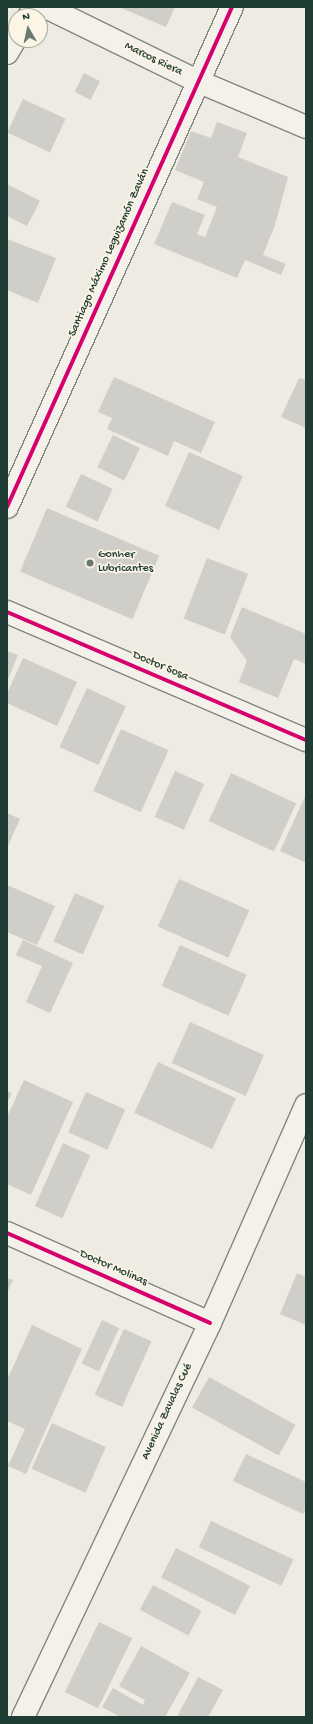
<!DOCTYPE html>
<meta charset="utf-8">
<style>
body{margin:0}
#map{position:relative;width:313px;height:1724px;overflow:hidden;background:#eeebe3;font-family:"Gochi Hand",sans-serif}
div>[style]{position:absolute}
.building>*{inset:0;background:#cfcec9;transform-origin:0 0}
.roads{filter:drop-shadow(1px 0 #828681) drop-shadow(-1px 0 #828681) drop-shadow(0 1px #828681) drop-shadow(0 -1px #828681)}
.minor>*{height:22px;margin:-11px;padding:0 11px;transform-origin:11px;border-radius:11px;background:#f4f1eb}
.tertiary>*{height:22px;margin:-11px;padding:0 11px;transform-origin:11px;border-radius:11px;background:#f4f1eb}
.secondary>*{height:22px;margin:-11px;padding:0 11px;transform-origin:11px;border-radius:11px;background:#f4f1eb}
.cycleway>*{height:4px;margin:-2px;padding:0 2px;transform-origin:2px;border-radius:2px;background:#d6006c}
.dots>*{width:11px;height:11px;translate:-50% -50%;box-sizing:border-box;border:2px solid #fcf5e5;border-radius:50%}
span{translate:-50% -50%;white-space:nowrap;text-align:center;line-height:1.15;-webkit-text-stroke:3.5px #fcf5e5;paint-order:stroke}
.street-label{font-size:12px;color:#1f3d34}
.poi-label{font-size:12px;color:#1f3d34}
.left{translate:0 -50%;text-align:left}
.frame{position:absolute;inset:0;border:8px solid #1f3d34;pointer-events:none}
.north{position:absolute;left:8px;top:8px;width:40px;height:40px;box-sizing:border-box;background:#fcf5e5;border:1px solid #a4ab9e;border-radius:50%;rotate:351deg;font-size:11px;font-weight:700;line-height:16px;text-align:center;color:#1f3d34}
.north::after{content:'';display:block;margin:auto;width:14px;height:18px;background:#677a71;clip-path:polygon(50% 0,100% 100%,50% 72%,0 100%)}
</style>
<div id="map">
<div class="building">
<i style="clip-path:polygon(119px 7px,175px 7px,166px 27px)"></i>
<i style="left:84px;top:73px;width:18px;height:21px;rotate:27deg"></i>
<i style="left:23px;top:99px;width:47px;height:37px;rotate:25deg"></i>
<i style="clip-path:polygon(217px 122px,247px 133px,238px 157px,288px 177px,275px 225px,263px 255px,286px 264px,281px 275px,245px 260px,237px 278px,154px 244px,172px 202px,205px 215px,197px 234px,205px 237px,217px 207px,197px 199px,204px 182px,175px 170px,191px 131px,211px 138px)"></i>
<i style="clip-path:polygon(7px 184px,40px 201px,27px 226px,7px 216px)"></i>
<i style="clip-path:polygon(7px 239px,56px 258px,38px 303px,7px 290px)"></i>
<i style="clip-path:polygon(114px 377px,215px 422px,201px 453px,174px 441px,168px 456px,107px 429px,112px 418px,98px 412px)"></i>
<i style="clip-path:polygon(299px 378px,306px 380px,306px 428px,281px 417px)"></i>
<i style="left:113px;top:435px;width:30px;height:36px;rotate:26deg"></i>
<i style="left:189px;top:452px;width:59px;height:59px;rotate:24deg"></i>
<i style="left:81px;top:474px;width:35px;height:36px;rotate:25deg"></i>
<i style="left:47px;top:508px;width:122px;height:69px;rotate:23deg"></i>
<i style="left:207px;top:558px;width:44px;height:65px;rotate:21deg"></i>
<i style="clip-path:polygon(242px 607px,306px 634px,306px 664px,294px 659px,278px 698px,239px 682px,247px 661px,230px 637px)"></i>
<i style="clip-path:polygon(7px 651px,18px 655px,7px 682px)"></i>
<i style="clip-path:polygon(23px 658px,77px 682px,57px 726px,7px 703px,7px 694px)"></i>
<i style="left:87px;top:688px;width:43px;height:65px;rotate:25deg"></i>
<i style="left:121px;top:729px;width:52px;height:68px;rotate:24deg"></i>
<i style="left:175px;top:771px;width:32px;height:50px;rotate:24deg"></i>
<i style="left:231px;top:773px;width:72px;height:53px;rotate:25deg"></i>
<i style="clip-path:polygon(306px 794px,306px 863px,280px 851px)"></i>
<i style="clip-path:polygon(7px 813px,20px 819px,7px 848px)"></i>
<i style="left:179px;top:879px;width:77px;height:52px;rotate:24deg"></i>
<i style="clip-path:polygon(7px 885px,55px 906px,37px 945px,7px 932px)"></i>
<i style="left:75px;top:893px;width:32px;height:53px;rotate:24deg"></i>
<i style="clip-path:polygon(23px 940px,73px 963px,50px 1013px,26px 1002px,42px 966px,16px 955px)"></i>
<i style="left:180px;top:945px;width:73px;height:45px;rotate:24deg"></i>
<i style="left:190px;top:1022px;width:81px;height:45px;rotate:24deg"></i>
<i style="left:158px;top:1062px;width:86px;height:56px;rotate:25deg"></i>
<i style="clip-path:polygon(24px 1080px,73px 1102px,31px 1195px,7px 1184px,7px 1117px)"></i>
<i style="clip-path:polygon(7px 1091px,12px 1093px,7px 1103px)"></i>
<i style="left:86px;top:1092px;width:43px;height:44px;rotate:24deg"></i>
<i style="left:63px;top:1143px;width:30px;height:69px;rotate:24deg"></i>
<i style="clip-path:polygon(297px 1273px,306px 1277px,306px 1325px,280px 1314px)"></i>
<i style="clip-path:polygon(7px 1278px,13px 1280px,7px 1293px)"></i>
<i style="left:102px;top:1320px;width:19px;height:48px;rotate:25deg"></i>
<i style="clip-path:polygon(32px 1325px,82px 1349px,26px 1474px,8px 1466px,25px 1429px,7px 1421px,7px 1380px)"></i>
<i style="left:124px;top:1329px;width:30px;height:72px;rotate:24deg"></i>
<i style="left:209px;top:1377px;width:99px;height:35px;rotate:29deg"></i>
<i style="left:52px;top:1423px;width:59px;height:50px;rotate:24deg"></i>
<i style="clip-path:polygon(246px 1454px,306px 1482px,306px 1509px,303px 1514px,233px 1481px)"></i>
<i style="left:211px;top:1521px;width:91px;height:29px;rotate:25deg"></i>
<i style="left:176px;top:1548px;width:83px;height:33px;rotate:27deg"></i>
<i style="left:153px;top:1585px;width:55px;height:28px;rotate:28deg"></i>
<i style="left:99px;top:1622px;width:37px;height:78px;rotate:26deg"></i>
<i style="clip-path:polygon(141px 1646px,190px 1673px,165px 1717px,120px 1717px,102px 1707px,113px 1688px,143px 1705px,145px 1700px,119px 1686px)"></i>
<i style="clip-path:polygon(198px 1677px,223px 1690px,208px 1717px,177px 1717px)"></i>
</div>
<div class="roads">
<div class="minor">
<i style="left:46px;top:7px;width:168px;rotate:26.1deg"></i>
<i style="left:197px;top:81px;width:118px;rotate:22.9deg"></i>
<i style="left:29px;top:16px;width:11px;rotate:-56deg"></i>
<i style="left:7px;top:53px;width:17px;rotate:-59deg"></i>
<i style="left:7px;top:507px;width:548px;rotate:-65.77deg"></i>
<i style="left:7px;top:1233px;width:222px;rotate:23.9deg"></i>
</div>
<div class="tertiary">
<i style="left:7px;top:612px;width:325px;rotate:23.2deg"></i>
</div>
<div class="secondary">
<i style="left:23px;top:1717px;width:436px;rotate:-64.6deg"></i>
<i style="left:210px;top:1323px;width:238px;rotate:-66.2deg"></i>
</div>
</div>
<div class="cycleway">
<i style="left:7px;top:507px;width:548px;rotate:-65.77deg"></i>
<i style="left:7px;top:612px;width:325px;rotate:23.2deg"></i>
<i style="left:7px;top:1233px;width:222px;rotate:23.9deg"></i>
</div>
<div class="dots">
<i style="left:90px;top:563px;background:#677a71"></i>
</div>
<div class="street-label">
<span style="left:153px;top:60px;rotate:26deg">Marcos Riera</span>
<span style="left:110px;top:253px;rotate:-66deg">Santiago Máximo Leguizamón Zaván</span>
<span style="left:160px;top:667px;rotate:23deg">Doctor Sosa</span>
<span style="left:113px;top:1269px;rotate:24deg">Doctor Molinas</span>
<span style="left:168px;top:1412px;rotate:-65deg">Avenida Zavalas Cué</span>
</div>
<div class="poi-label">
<span class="left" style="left:98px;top:563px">Gonher<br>Lubricantes</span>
</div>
<div class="frame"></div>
<div class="north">N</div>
</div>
